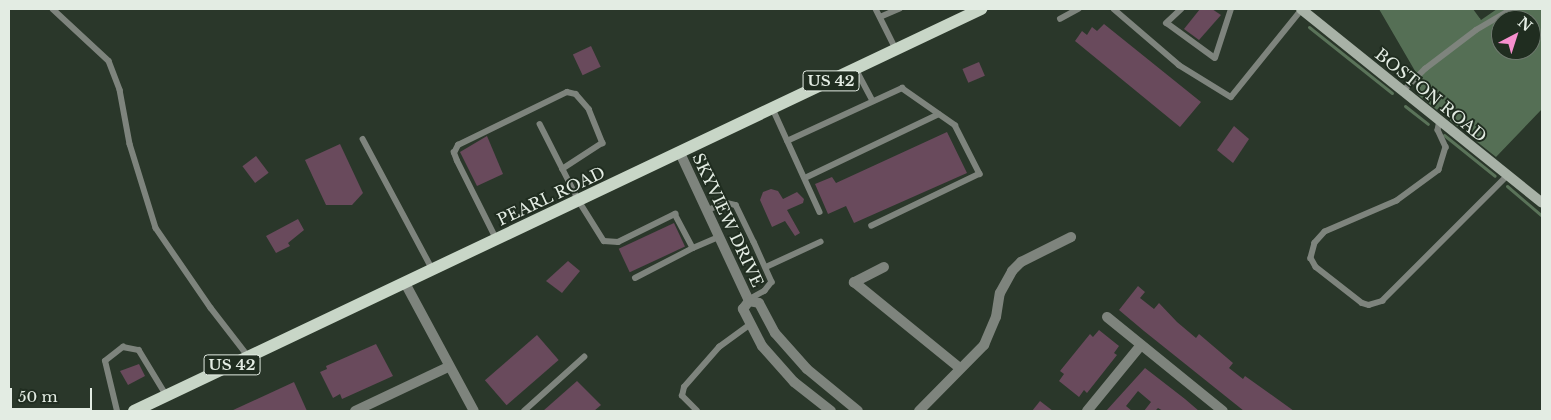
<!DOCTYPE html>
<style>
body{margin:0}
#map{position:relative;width:1551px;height:420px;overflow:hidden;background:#2a372a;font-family:"Libre Baskerville",serif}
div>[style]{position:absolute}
.forest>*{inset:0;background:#556f55}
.stream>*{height:3px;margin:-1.5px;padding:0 1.5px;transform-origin:1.5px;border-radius:1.5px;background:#5a7359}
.building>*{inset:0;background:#694a5c;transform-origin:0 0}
.lane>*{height:5.5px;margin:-2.75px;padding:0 2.75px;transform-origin:2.75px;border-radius:2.75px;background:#7e847d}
.street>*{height:10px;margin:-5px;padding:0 5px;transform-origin:5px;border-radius:5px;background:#7e847d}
.secondary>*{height:10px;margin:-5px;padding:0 5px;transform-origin:5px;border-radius:5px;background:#a8b2a7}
.primary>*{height:12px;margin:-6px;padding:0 6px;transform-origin:6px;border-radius:6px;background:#c8d6c7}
span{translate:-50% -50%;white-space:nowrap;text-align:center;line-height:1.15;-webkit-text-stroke:4px #202d20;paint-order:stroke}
.shield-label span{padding:1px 4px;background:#202d20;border:1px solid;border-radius:4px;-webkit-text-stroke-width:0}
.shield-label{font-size:15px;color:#e3ece3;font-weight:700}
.street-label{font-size:16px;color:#e3ece3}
.frame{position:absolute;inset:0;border:10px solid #e3ece3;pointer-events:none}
.north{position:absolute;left:1491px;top:10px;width:50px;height:50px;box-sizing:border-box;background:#202d20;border:1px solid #6e796e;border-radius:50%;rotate:40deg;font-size:14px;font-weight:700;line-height:20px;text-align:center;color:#e3ece3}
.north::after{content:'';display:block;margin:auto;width:18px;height:22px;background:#f790ce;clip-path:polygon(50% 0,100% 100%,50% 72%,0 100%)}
.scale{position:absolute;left:10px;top:388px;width:82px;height:22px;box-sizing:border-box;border:2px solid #e3ece3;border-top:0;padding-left:6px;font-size:15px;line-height:18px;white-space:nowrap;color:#e3ece3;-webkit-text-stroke:4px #202d20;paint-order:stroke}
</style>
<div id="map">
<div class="forest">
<i style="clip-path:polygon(evenodd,1379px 9px,1473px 9px,1481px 20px,1497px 9px,1542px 9px,1542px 109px,1496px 157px,1417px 94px,1422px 83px,1379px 9px,1501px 20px,1531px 20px,1531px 50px,1501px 50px,1501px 20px)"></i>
</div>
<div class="stream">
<i style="left:1309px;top:27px;width:106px;rotate:38.5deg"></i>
<i style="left:1405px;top:106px;width:29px;rotate:38deg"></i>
<i style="left:1444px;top:135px;width:65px;rotate:38.8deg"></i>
<i style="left:1507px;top:186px;width:46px;rotate:40.6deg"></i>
</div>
<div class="building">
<i style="clip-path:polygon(1200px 9px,1212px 9px,1221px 15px,1199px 40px,1184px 29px)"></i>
<i style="clip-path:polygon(1104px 24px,1201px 102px,1180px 127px,1075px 41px,1082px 31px,1087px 35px,1092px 27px,1097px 31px)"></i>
<i style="left:591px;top:46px;width:23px;height:20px;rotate:65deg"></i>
<i style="left:979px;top:62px;width:15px;height:18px;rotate:67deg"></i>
<i style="clip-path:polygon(1234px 126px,1249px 139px,1233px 163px,1217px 150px)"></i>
<i style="clip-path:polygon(947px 132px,967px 173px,854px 223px,846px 206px,828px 214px,815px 184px,832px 177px,836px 183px)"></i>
<i style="clip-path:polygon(487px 136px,503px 174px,477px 186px,460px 152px)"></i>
<i style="clip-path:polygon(340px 144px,363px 193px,352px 205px,326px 205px,305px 160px)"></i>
<i style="left:256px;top:156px;width:21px;height:17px;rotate:53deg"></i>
<i style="clip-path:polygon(771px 189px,778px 191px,783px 199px,797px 192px,804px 199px,803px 203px,787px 210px,800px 233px,795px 236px,785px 221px,772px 227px,760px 200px,763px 192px)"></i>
<i style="clip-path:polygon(298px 219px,304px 230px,288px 243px,290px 246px,276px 253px,266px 236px)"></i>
<i style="left:674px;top:223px;width:26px;height:61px;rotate:65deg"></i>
<i style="clip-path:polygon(568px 261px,580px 271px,562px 293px,546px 281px)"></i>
<i style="clip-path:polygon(1138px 286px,1145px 292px,1140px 298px,1154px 309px,1159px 303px,1177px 322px,1196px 338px,1199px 334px,1233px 363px,1229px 368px,1243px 379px,1245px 376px,1294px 411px,1244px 411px,1144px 331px,1119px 310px)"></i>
<i style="clip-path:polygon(1099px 330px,1119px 346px,1114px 353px,1117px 355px,1087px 393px,1084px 390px,1079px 397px,1059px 381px,1064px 374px,1060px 371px,1090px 334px,1093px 337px)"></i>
<i style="left:537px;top:335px;width:33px;height:69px;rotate:49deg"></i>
<i style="clip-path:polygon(376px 344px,393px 376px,342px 399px,340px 394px,333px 398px,320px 372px,327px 369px,326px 366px)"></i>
<i style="clip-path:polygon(139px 364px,145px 376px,128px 385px,120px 371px)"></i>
<i style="clip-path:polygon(1145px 368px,1185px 399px,1199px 411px,1163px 411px,1158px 408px,1155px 411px,1144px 411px,1151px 402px,1138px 391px,1126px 406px,1132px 411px,1106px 411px)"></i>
<i style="clip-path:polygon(577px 381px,601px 405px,594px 411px,543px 411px)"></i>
<i style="clip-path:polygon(294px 382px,307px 411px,231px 411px)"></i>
<i style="clip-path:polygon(1040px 401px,1053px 411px,1032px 411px)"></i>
</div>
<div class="lane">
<i style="left:53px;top:9px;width:76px;rotate:42.9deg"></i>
<i style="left:109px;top:61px;width:31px;rotate:69deg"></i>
<i style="left:120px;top:90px;width:55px;rotate:79.5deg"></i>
<i style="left:130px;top:144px;width:88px;rotate:72.8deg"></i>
<i style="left:156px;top:228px;width:97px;rotate:55.5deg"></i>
<i style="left:211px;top:308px;width:62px;rotate:52.2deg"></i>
<i style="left:876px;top:9px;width:45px;rotate:63.4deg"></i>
<i style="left:1114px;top:9px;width:86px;rotate:40.7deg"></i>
<i style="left:1179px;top:65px;width:61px;rotate:31.6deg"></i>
<i style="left:1231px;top:97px;width:113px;rotate:-51.1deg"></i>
<i style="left:1182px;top:9px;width:21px;rotate:137deg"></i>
<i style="left:1167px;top:23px;width:59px;rotate:36.1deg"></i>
<i style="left:1215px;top:58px;width:52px;rotate:-71.9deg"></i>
<i style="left:880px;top:17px;width:21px;rotate:-23deg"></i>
<i style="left:1060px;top:19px;width:21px;rotate:-29deg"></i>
<i style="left:856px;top:69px;width:36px;rotate:62deg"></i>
<i style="left:1402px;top:92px;width:33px;rotate:-45deg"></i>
<i style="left:1425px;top:69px;width:64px;rotate:-37.4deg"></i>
<i style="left:1476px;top:30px;width:42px;rotate:-30.3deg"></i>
<i style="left:773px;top:109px;width:113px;rotate:65.5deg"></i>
<i style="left:1440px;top:120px;width:10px;rotate:101deg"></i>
<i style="left:1438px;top:130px;width:19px;rotate:65deg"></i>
<i style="left:1446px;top:147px;width:24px;rotate:107deg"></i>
<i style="left:1439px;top:170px;width:52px;rotate:143.6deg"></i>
<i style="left:1397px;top:201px;width:78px;rotate:156.7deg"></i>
<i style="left:1325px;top:232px;width:15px;rotate:132deg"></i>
<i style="left:1315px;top:243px;width:16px;rotate:105deg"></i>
<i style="left:1311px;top:258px;width:10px;rotate:61deg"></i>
<i style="left:1316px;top:267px;width:58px;rotate:38deg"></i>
<i style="left:1362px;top:303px;width:7px;rotate:16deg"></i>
<i style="left:1369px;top:305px;width:14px;rotate:-17deg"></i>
<i style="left:1382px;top:301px;width:178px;rotate:-45deg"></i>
<i style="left:540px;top:124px;width:86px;rotate:63.1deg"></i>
<i style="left:579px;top:201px;width:47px;rotate:58deg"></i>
<i style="left:604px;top:241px;width:14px;rotate:4deg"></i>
<i style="left:618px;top:242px;width:64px;rotate:-26.2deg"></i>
<i style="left:675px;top:214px;width:38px;rotate:62deg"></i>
<i style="left:693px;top:248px;width:28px;rotate:-23deg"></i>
<i style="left:363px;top:139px;width:149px;rotate:61.9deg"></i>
<i style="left:787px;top:141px;width:127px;rotate:-24.7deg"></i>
<i style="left:902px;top:88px;width:65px;rotate:34.9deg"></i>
<i style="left:955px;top:125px;width:55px;rotate:63deg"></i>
<i style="left:980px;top:174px;width:120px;rotate:154.3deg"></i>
<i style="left:805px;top:178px;width:148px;rotate:-25.5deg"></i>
<i style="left:707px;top:210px;width:21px;rotate:-19deg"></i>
<i style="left:727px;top:203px;width:9px;rotate:13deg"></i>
<i style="left:736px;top:205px;width:41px;rotate:64.1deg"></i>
<i style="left:754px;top:242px;width:44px;rotate:65.8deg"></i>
<i style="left:772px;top:282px;width:11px;rotate:128deg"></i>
<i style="left:765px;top:291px;width:18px;rotate:151deg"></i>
<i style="left:496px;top:239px;width:87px;rotate:-116.6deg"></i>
<i style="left:457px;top:161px;width:9px;rotate:-111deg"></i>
<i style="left:454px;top:153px;width:9px;rotate:-63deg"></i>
<i style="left:458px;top:145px;width:121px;rotate:-25.9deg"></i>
<i style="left:567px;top:92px;width:9px;rotate:13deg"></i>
<i style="left:576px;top:94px;width:20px;rotate:49deg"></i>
<i style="left:589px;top:109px;width:37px;rotate:68deg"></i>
<i style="left:603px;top:143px;width:48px;rotate:147deg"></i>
<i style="left:766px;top:267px;width:60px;rotate:-24.8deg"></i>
<i style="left:635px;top:278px;width:65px;rotate:-27.3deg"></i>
<i style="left:117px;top:411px;width:51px;rotate:-103.5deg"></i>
<i style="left:105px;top:361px;width:23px;rotate:-38deg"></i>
<i style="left:123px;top:347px;width:16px;rotate:11deg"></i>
<i style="left:139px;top:350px;width:54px;rotate:58.7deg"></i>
<i style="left:524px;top:411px;width:81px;rotate:-42deg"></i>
<i style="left:697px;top:411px;width:21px;rotate:-135deg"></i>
<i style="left:682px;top:396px;width:9px;rotate:-77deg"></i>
<i style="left:684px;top:387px;width:53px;rotate:-48.8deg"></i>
<i style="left:719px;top:347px;width:39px;rotate:-36deg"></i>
</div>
<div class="street">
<i style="left:680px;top:153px;width:163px;rotate:65deg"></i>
<i style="left:884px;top:267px;width:34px;rotate:153deg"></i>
<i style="left:854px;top:282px;width:136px;rotate:39.1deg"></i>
<i style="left:405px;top:283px;width:145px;rotate:61.7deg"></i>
<i style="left:1107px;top:317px;width:149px;rotate:39deg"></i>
<i style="left:355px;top:411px;width:103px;rotate:-25.3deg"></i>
<i style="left:831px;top:411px;width:47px;rotate:-141.9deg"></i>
<i style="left:794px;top:382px;width:48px;rotate:-131.6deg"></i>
<i style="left:762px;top:346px;width:42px;rotate:-117.2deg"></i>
<i style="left:743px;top:309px;width:10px;rotate:-53deg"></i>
<i style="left:749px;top:301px;width:10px;rotate:11deg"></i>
<i style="left:759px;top:303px;width:34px;rotate:62deg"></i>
<i style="left:775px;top:333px;width:48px;rotate:48.4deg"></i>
<i style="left:807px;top:369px;width:66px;rotate:39.5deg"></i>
<i style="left:919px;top:411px;width:93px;rotate:-45.4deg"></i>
<i style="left:984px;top:345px;width:30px;rotate:-67deg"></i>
<i style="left:996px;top:317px;width:24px;rotate:-81deg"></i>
<i style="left:1000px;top:293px;width:25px;rotate:-61deg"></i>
<i style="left:1012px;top:271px;width:13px;rotate:-45deg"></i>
<i style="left:1021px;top:262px;width:56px;rotate:-26.6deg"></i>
<i style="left:1087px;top:411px;width:85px;rotate:-50.7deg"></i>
</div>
<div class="secondary">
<i style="left:1301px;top:9px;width:309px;rotate:38.8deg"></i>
</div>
<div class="primary">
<i style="left:134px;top:411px;width:938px;rotate:-25.39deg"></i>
</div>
<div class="shield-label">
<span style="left:831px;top:81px">US 42</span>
<span style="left:232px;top:365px">US 42</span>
</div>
<div class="street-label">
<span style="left:1431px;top:95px;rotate:39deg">BOSTON ROAD</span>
<span style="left:551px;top:196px;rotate:-25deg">PEARL ROAD</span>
<span style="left:728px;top:220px;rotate:65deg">SKYVIEW DRIVE</span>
</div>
<div class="frame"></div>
<div class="north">N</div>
<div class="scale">50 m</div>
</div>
